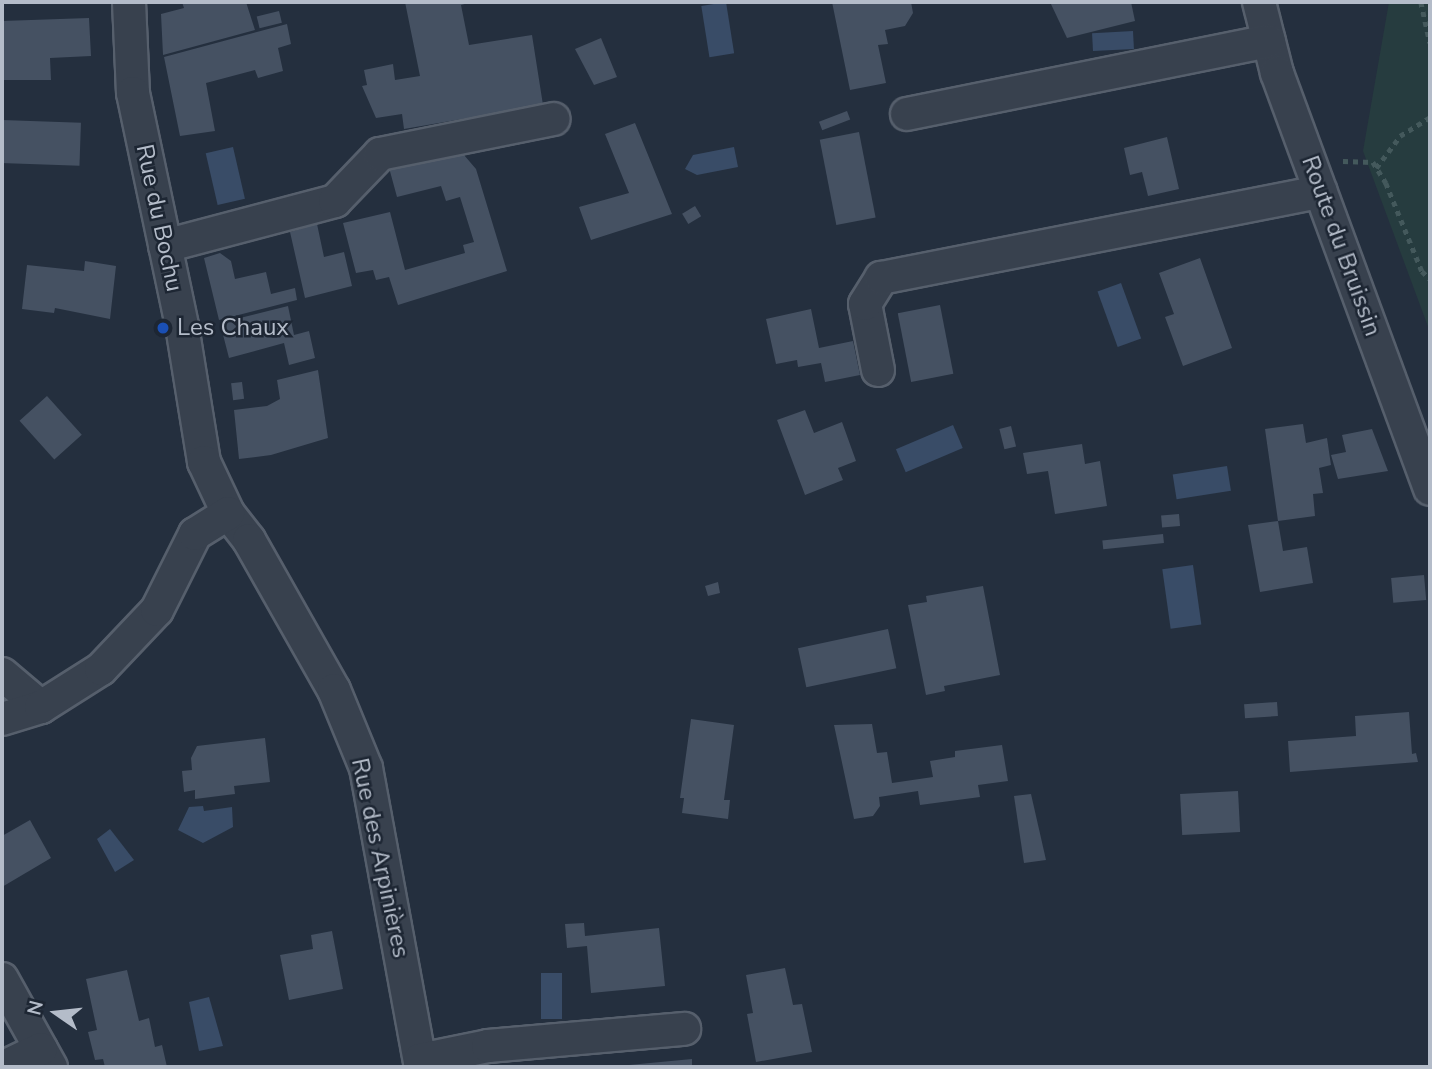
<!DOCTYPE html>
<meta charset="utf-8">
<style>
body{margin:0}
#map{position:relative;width:1432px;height:1069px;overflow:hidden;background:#242f3e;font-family:"Nunito Sans",sans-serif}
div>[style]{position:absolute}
.green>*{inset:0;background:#263c3f}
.water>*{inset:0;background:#394c67;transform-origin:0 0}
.building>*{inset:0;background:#455162;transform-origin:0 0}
.path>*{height:4.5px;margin-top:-2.25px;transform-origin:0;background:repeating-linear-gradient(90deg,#44595c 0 5px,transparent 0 10px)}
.roads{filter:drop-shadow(2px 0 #565f6c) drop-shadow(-2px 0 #565f6c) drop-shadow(0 2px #565f6c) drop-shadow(0 -2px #565f6c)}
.minor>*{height:32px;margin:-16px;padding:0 16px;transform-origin:16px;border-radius:16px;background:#38414e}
.dots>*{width:19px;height:19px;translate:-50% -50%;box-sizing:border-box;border:4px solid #1d2633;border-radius:50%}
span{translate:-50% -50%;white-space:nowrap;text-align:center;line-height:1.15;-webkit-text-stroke:5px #1d2633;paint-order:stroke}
.street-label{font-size:24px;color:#b4bcc9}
.poi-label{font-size:24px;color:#b4bcc9}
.left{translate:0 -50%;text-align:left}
.frame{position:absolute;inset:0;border:4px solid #b4bcc9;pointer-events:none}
.north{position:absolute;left:21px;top:978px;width:70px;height:70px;-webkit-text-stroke:5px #1d2633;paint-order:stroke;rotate:284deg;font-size:19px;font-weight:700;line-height:28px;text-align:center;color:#b4bcc9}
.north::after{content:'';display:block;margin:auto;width:24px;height:32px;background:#b4bcc9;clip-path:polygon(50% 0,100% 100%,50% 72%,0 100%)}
</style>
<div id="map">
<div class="green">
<i style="clip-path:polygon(1389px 2px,1430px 2px,1430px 332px,1363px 151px)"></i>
</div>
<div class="water">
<i style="left:726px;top:2px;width:52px;height:25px;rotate:81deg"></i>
<i style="left:1133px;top:31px;width:18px;height:41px;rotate:87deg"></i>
<i style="left:233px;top:147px;width:53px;height:28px;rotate:77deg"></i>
<i style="clip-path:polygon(734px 147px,738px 167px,697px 175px,685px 169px,693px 155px)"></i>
<i style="left:1121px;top:283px;width:59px;height:25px;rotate:70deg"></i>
<i style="left:953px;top:425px;width:25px;height:62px;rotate:67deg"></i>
<i style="left:1227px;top:466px;width:25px;height:55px;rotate:81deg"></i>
<i style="left:1193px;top:565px;width:60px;height:31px;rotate:82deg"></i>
<i style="clip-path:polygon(203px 806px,204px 811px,232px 807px,233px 827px,203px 843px,178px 830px,189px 807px)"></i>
<i style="clip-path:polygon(110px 829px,134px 860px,115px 872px,97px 839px)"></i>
<i style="left:541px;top:973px;width:21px;height:46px"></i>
<i style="clip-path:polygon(209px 997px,223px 1046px,199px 1051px,189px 1002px)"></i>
</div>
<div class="building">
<i style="clip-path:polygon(182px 2px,246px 2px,255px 30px,163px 55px,161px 14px,184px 8px)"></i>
<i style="clip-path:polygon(405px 2px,472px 2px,461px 5px,469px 45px,532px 35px,543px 105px,404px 129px,402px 114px,376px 118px,362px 86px,367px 85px,364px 70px,393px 64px,395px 80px,420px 76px)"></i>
<i style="clip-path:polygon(832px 2px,911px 2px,913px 13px,905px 26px,885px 30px,888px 44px,878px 45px,886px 83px,850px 90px)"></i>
<i style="clip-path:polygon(1050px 2px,1131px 2px,1135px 21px,1067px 38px)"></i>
<i style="left:279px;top:11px;width:12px;height:23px;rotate:76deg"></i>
<i style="clip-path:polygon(89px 18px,91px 56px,50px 58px,51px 80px,2px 80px,2px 21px)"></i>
<i style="clip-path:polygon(287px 24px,291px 44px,278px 48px,283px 71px,258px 78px,255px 70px,206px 83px,215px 131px,180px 136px,164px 57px)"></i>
<i style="clip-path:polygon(601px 38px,617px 77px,594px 85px,575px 49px)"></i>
<i style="left:847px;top:111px;width:9px;height:30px;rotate:69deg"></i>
<i style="left:2px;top:120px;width:79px;height:43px;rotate:2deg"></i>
<i style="clip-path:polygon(635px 123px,672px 214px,591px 240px,579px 207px,629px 193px,605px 134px)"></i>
<i style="left:859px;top:132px;width:87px;height:40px;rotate:79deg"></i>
<i style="clip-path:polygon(1167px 137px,1179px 189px,1148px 196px,1142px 172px,1130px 175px,1124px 148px)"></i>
<i style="clip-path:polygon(458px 148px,476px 169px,507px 271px,398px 305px,389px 277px,376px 280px,373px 270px,356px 273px,343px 223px,390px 212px,405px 270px,465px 253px,463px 245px,474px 242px,460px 197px,446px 201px,441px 186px,397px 197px,388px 164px)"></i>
<i style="left:695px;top:206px;width:12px;height:15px;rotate:59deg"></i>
<i style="clip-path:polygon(317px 224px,324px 257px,344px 252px,352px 286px,305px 298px,290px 232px)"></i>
<i style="clip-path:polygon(220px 253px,231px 261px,235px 279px,266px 272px,271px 294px,295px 288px,297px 300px,219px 320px,204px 258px)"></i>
<i style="clip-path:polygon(1200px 258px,1232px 348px,1183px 366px,1165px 317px,1174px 314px,1159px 273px)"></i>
<i style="clip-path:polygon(85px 261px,116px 266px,110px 319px,55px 308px,54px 313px,22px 309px,27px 265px,84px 271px)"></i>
<i style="left:940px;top:305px;width:70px;height:43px;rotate:79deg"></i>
<i style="clip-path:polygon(288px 306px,294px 335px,309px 331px,315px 358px,289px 365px,284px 343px,229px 358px,220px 323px)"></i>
<i style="clip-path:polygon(811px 309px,819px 348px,853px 341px,860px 375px,825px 382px,821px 363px,798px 367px,797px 360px,776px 364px,766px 319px)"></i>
<i style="clip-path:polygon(318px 370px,328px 438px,271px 455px,239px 459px,234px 410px,267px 406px,280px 399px,277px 380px)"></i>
<i style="left:242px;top:382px;width:17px;height:11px;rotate:83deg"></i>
<i style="left:47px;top:396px;width:52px;height:37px;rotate:48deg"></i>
<i style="clip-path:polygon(805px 410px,814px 433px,842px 422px,856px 461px,838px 468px,843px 480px,805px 495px,777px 420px)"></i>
<i style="clip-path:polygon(1303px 424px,1306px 443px,1327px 438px,1331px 465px,1319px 468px,1323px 493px,1313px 494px,1315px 516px,1278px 521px,1283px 551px,1307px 547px,1313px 583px,1260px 592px,1248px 525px,1278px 521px,1265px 429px)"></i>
<i style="left:1011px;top:426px;width:21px;height:12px;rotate:76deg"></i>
<i style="clip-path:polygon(1372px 429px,1388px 471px,1338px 479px,1331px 455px,1346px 452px,1342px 435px)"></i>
<i style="clip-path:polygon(1082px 444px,1085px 464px,1100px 461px,1107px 506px,1055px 514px,1048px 471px,1027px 474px,1023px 453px)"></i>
<i style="left:1179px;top:514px;width:12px;height:18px;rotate:85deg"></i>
<i style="left:1163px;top:534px;width:9px;height:61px;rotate:84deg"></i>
<i style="left:1424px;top:575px;width:25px;height:33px;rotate:85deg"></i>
<i style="clip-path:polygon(718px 582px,720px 593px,708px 596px,705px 586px)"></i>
<i style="clip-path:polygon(983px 586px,1000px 675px,944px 686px,945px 691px,926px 695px,908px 605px,927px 602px,926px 596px)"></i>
<i style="left:888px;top:629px;width:40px;height:92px;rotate:78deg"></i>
<i style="left:1277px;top:702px;width:14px;height:33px;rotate:86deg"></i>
<i style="clip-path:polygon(1409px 712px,1412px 754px,1416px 753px,1418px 762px,1290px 772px,1288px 741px,1356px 736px,1355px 716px)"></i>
<i style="clip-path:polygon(691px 719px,734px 725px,724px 800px,730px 800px,728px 819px,682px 813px,684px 798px,680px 798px)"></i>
<i style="clip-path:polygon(872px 724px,877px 753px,887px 752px,892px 783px,933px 777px,930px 761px,955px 757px,955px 751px,1002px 745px,1008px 781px,978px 785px,980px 797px,920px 805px,918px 791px,879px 797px,880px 806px,873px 816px,854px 819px,834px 725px)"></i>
<i style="clip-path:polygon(265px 738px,270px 782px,234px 786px,235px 794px,195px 799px,195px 790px,184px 792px,182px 771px,192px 770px,191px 758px,197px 746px)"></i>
<i style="left:1238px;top:791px;width:41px;height:58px;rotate:87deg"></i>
<i style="clip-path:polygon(1031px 794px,1046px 860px,1024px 863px,1014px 796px)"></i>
<i style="clip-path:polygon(30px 820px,51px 858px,2px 887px,2px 836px)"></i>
<i style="clip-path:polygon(584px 923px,585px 936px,659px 928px,665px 986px,591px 993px,587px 946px,567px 948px,565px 924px)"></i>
<i style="clip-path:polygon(332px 931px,343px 989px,289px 1000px,280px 955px,313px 949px,311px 935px)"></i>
<i style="clip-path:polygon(785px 968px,793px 1005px,802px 1004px,812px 1052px,756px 1062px,747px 1014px,753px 1013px,746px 975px)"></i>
<i style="clip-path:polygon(127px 970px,139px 1021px,149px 1018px,155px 1047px,162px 1045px,167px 1067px,105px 1067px,103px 1059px,95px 1060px,88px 1032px,97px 1030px,86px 979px)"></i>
<i style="clip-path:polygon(692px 1059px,692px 1067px,629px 1067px,629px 1065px)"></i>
</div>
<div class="path">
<i style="left:1421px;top:2px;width:42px;rotate:77.6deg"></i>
<i style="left:1343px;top:161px;width:30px;rotate:2deg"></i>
<i style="left:1373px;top:162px;width:25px;rotate:58deg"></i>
<i style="left:1386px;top:183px;width:95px;rotate:67.8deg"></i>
<i style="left:1422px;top:271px;width:11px;rotate:45deg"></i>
<i style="left:1376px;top:168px;width:40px;rotate:-53deg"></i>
<i style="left:1400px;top:136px;width:36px;rotate:-32deg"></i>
</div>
<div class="roads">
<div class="minor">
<i style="left:129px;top:2px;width:91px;rotate:87.5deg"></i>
<i style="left:133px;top:93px;width:238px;rotate:78.1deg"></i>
<i style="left:182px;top:326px;width:138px;rotate:80.8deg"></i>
<i style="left:204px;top:462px;width:56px;rotate:64.8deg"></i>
<i style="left:228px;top:513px;width:34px;rotate:52deg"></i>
<i style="left:249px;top:540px;width:172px;rotate:60.5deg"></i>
<i style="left:334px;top:690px;width:84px;rotate:67.7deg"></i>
<i style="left:366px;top:768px;width:304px;rotate:79.6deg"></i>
<i style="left:1259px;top:2px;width:73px;rotate:75.8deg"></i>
<i style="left:1277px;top:73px;width:443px;rotate:69.8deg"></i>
<i style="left:907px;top:114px;width:369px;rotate:-11.4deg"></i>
<i style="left:165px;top:246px;width:176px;rotate:-14.8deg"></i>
<i style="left:335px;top:201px;width:65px;rotate:-46.2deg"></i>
<i style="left:380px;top:154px;width:177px;rotate:-11.4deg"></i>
<i style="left:878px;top:370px;width:67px;rotate:-101.1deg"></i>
<i style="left:865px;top:304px;width:31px;rotate:-58deg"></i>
<i style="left:881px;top:278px;width:448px;rotate:-11.1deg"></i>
<i style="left:2px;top:674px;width:51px;rotate:40.2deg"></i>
<i style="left:2px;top:719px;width:41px;rotate:-17.1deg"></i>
<i style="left:41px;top:707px;width:71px;rotate:-32.3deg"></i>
<i style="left:101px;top:669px;width:81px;rotate:-46.5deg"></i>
<i style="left:157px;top:610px;width:85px;rotate:-63.4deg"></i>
<i style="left:195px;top:534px;width:39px;rotate:-32deg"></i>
<i style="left:2px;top:979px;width:101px;rotate:60.9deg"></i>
<i style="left:420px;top:1060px;width:69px;rotate:-11.6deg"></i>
<i style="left:488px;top:1046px;width:197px;rotate:-5deg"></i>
<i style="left:4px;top:1067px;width:41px;rotate:-25.9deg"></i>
</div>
</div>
<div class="dots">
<i style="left:163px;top:328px;background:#1a4fb4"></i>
</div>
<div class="street-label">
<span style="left:159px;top:218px;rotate:78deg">Rue du Bochu</span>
<span style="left:1341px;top:246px;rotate:70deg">Route du Bruissin</span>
<span style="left:380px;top:858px;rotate:78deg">Rue des Arpinières</span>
</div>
<div class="poi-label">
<span class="left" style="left:177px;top:328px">Les Chaux</span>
</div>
<div class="frame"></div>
<div class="north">N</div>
</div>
